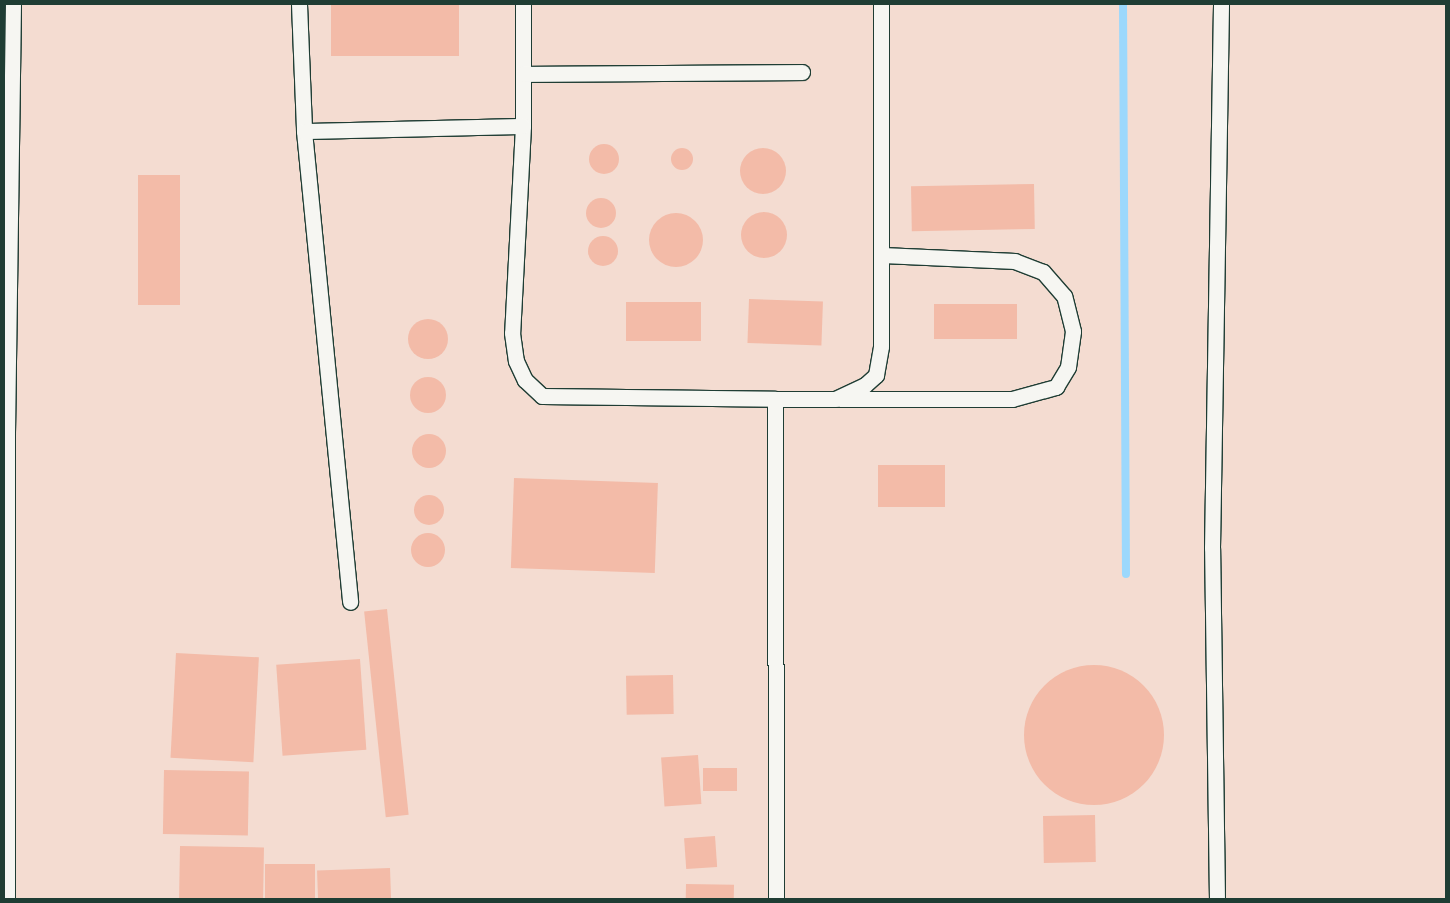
<!DOCTYPE html>
<style>
body{margin:0}
#map{position:relative;width:1450px;height:903px;overflow:hidden;background:#f5eae3;font-family:"Comic Neue",sans-serif}
div>[style]{position:absolute}
.built>*{inset:0;background:#f4dcd1;transform-origin:0 0}
.stream>*{height:8px;margin:-4px;padding:0 4px;transform-origin:4px;border-radius:4px;background:#9cd8fc}
.building>*{inset:0;background:#f3bba8;transform-origin:0 0}
.round{border-radius:50%}
.roads{filter:drop-shadow(1px 0 #1f3d34) drop-shadow(-1px 0 #1f3d34) drop-shadow(0 1px #1f3d34) drop-shadow(0 -1px #1f3d34)}
.lane>*{height:15px;margin:-7.5px;padding:0 7.5px;transform-origin:7.5px;border-radius:7.5px;background:#f6f6f2}
span{translate:-50% -50%;white-space:nowrap;text-align:center;line-height:1.15;-webkit-text-stroke:4px #f6f6f2;paint-order:stroke}
.frame{position:absolute;inset:0;border:5px solid #1f3d34;pointer-events:none}
</style>
<div id="map">
<div class="built">
<i style="left:4px;top:4px;width:1442px;height:895px"></i>
</div>
<div class="stream">
<i style="left:1123px;top:4px;width:570px;rotate:89.7deg"></i>
</div>
<div class="building">
<i style="left:331px;top:4px;width:128px;height:52px"></i>
<i class="round" style="left:589px;top:144px;width:30px;height:30px"></i>
<i class="round" style="left:671px;top:148px;width:22px;height:22px"></i>
<i class="round" style="left:740px;top:148px;width:46px;height:46px"></i>
<i style="left:138px;top:175px;width:42px;height:130px"></i>
<i style="left:1034px;top:184px;width:45px;height:123px;rotate:89deg"></i>
<i class="round" style="left:586px;top:198px;width:30px;height:30px"></i>
<i class="round" style="left:741px;top:212px;width:46px;height:46px"></i>
<i class="round" style="left:649px;top:213px;width:54px;height:54px"></i>
<i class="round" style="left:588px;top:236px;width:30px;height:30px"></i>
<i style="left:749px;top:299px;width:74px;height:44px;rotate:2deg"></i>
<i style="left:626px;top:302px;width:75px;height:39px"></i>
<i style="left:1017px;top:304px;width:35px;height:83px;rotate:90deg"></i>
<i class="round" style="left:408px;top:319px;width:40px;height:40px"></i>
<i class="round" style="left:410px;top:377px;width:36px;height:36px"></i>
<i class="round" style="left:412px;top:434px;width:34px;height:34px"></i>
<i style="left:878px;top:465px;width:67px;height:42px"></i>
<i style="left:514px;top:478px;width:144px;height:90px;rotate:2deg"></i>
<i class="round" style="left:414px;top:495px;width:30px;height:30px"></i>
<i class="round" style="left:411px;top:533px;width:34px;height:34px"></i>
<i style="left:387px;top:609px;width:207px;height:23px;rotate:84deg"></i>
<i style="left:176px;top:653px;width:83px;height:105px;rotate:3deg"></i>
<i style="left:360px;top:659px;width:91px;height:84px;rotate:86deg"></i>
<i class="round" style="left:1024px;top:665px;width:140px;height:140px"></i>
<i style="left:673px;top:675px;width:39px;height:47px;rotate:89deg"></i>
<i style="left:698px;top:755px;width:49px;height:37px;rotate:86deg"></i>
<i style="left:737px;top:768px;width:23px;height:34px;rotate:90deg"></i>
<i style="left:164px;top:770px;width:85px;height:64px;rotate:1deg"></i>
<i style="left:1095px;top:815px;width:47px;height:52px;rotate:89deg"></i>
<i style="left:715px;top:836px;width:31px;height:31px;rotate:86deg"></i>
<i style="left:180px;top:846px;width:84px;height:53px;rotate:1deg"></i>
<i style="left:265px;top:864px;width:50px;height:35px"></i>
<i style="left:390px;top:868px;width:31px;height:73px;rotate:88deg"></i>
<i style="left:686px;top:884px;width:48px;height:15px;rotate:1deg"></i>
</div>
<div class="roads">
<div class="lane">
<i style="left:299px;top:4px;width:127px;rotate:87.7deg"></i>
<i style="left:304px;top:131px;width:473px;rotate:84.4deg"></i>
<i style="left:523px;top:4px;width:122px;rotate:90deg"></i>
<i style="left:523px;top:126px;width:207px;rotate:93deg"></i>
<i style="left:512px;top:333px;width:28px;rotate:82deg"></i>
<i style="left:516px;top:361px;width:21px;rotate:65deg"></i>
<i style="left:525px;top:380px;width:23px;rotate:43deg"></i>
<i style="left:542px;top:396px;width:233px;rotate:0.7deg"></i>
<i style="left:775px;top:399px;width:60px"></i>
<i style="left:835px;top:399px;width:33px;rotate:-25deg"></i>
<i style="left:865px;top:385px;width:15px;rotate:-42deg"></i>
<i style="left:876px;top:375px;width:29px;rotate:-80deg"></i>
<i style="left:881px;top:346px;width:342px;rotate:-90deg"></i>
<i style="left:523px;top:74px;width:279px;rotate:-0.4deg"></i>
<i style="left:304px;top:131px;width:219px;rotate:-1.3deg"></i>
<i style="left:775px;top:399px;width:500px;rotate:89.89deg"></i>
<i style="left:840px;top:399px;width:172px"></i>
<i style="left:1012px;top:399px;width:46px;rotate:-15.3deg"></i>
<i style="left:1056px;top:387px;width:23px;rotate:-59deg"></i>
<i style="left:1068px;top:367px;width:36px;rotate:-82deg"></i>
<i style="left:1073px;top:331px;width:36px;rotate:-104deg"></i>
<i style="left:1064px;top:296px;width:32px;rotate:-131deg"></i>
<i style="left:1043px;top:272px;width:30px;rotate:-159deg"></i>
<i style="left:1015px;top:261px;width:133px;rotate:-177.4deg"></i>
<i style="left:7px;top:899px;width:466px;rotate:-90deg"></i>
<i style="left:7px;top:433px;width:429px;rotate:-89.2deg"></i>
<i style="left:1217px;top:899px;width:351px;rotate:-90.8deg"></i>
<i style="left:1212px;top:548px;width:544px;rotate:-89.05deg"></i>
</div>
</div>
<div class="frame"></div>
</div>
